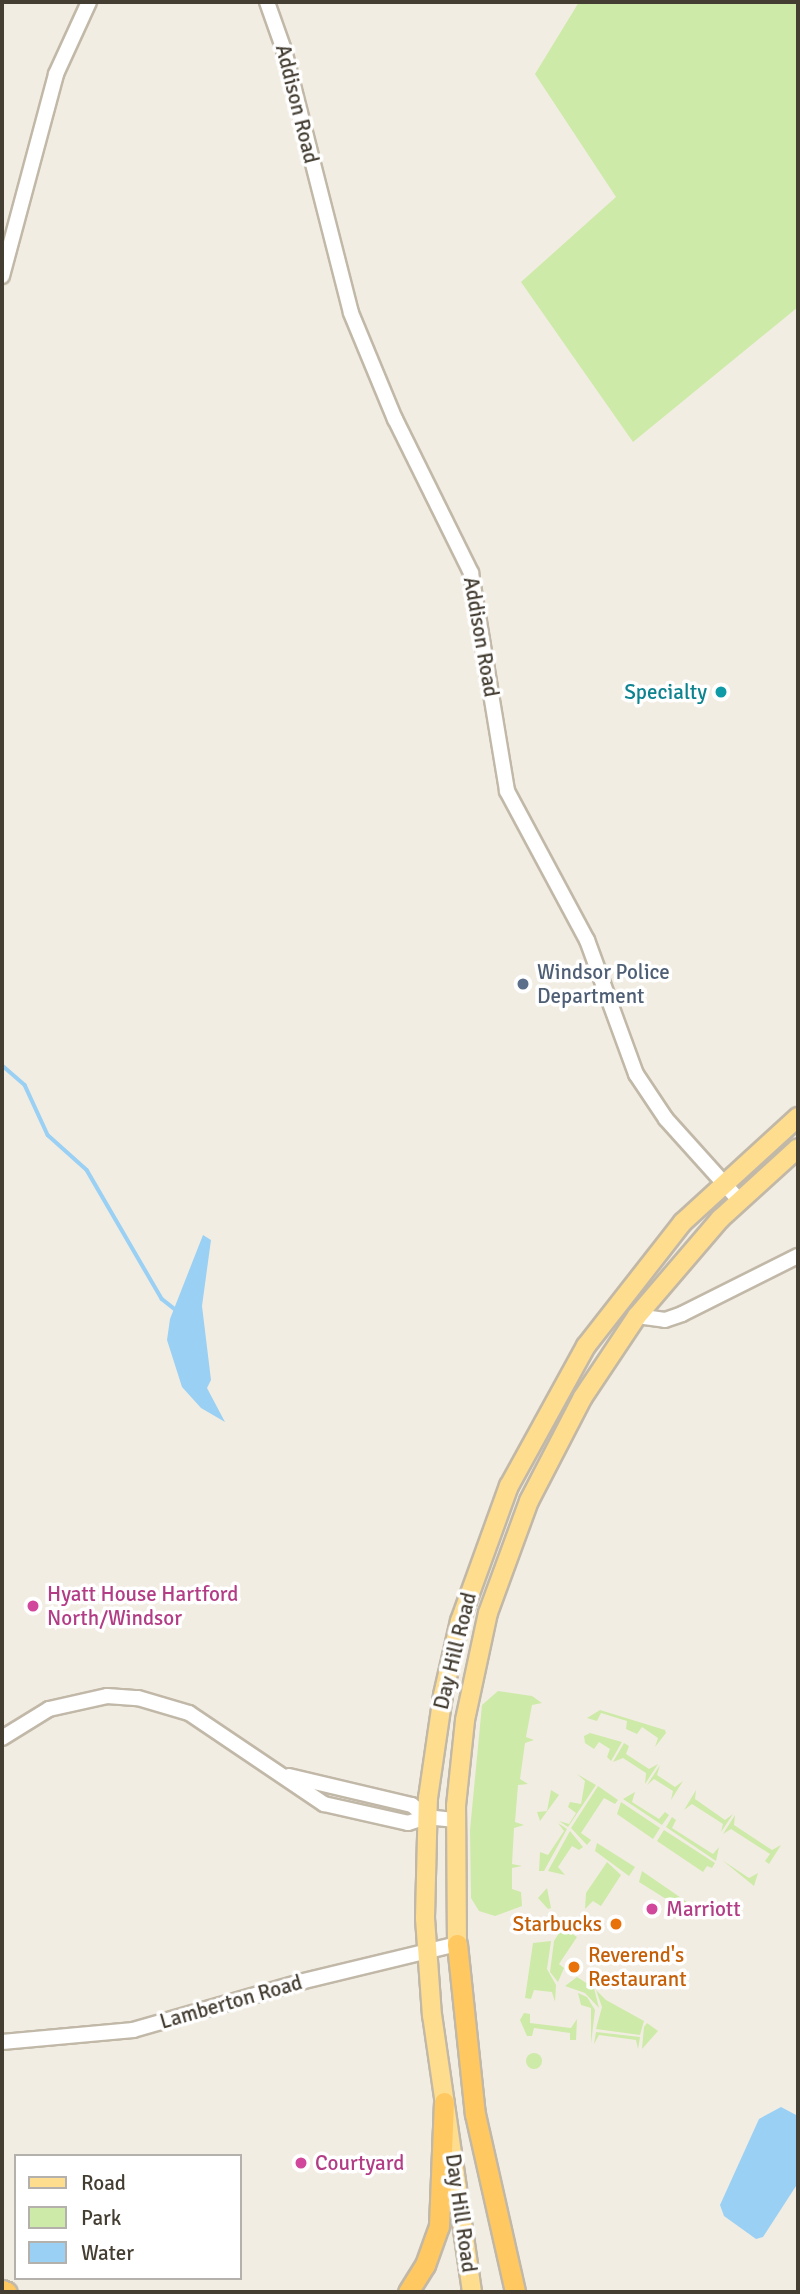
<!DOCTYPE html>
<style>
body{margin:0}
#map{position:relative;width:800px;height:2294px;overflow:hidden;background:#f2ede2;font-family:Signika,sans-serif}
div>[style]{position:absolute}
.green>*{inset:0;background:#cdeaa8}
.round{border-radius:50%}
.water>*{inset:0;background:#9ad0f4}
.stream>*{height:3.5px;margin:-1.75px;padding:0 1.75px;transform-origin:1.75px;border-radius:1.75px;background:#9ad0f4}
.roads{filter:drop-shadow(2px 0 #c1b8a8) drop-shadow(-2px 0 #c1b8a8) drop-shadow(0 2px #c1b8a8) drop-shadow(0 -2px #c1b8a8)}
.minor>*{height:14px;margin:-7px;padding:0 7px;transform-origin:7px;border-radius:7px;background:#fff}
.major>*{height:18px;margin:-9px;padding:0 9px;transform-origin:9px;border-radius:9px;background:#ffdd8f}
.highway>*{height:19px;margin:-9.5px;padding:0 9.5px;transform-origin:9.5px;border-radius:9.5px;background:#ffc861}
.dots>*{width:19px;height:19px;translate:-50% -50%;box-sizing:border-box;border:4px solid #fff;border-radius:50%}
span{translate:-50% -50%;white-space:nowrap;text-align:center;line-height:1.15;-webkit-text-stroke:7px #fff;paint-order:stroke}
.street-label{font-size:21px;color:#443d32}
.culture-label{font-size:21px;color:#0d838f}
.right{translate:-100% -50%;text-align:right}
.service-label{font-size:21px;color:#4e5e75}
.left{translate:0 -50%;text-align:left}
.hotel-label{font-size:21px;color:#b23c85}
.food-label{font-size:21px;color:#c56008}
.frame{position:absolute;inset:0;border:4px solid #443d32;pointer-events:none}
.legend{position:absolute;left:14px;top:2154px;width:228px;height:126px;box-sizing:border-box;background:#fff;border:2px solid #b4b1ad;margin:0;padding:9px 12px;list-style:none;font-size:21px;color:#443d32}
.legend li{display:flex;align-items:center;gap:14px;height:35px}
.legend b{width:35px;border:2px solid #b4b1ad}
</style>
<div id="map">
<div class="green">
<i style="clip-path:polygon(579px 2px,798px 2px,798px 307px,633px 442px,521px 282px,616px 197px,535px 74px)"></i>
<i style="clip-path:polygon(498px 1691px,532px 1696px,542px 1703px,532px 1705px,526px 1737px,534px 1740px,525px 1743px,520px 1779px,528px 1784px,518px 1785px,515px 1822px,524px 1825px,514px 1828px,512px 1864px,522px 1866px,512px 1868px,512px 1889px,521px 1892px,522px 1906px,495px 1916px,479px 1911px,471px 1898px,470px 1830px,482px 1705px)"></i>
<i style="clip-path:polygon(600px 1710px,665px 1730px,666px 1733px,655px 1747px,658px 1738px,642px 1727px,637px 1734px,626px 1729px,627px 1721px,601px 1713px,597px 1721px,587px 1718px)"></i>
<i style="clip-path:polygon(590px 1733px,622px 1742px,611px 1761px,607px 1757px,610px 1749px,599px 1742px,594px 1749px,585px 1743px,584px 1736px)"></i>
<i style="clip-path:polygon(624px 1743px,629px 1746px,626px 1754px,649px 1769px,658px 1764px,645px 1784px,646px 1773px,623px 1758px,613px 1762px)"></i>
<i style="clip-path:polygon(660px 1765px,657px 1775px,675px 1787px,683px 1781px,671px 1800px,673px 1791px,654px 1779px,647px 1785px)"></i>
<i style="clip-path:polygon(577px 1774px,596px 1785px,568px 1827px,559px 1821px,569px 1824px,576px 1813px,568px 1807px,570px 1802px,581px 1804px,585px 1781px)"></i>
<i style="clip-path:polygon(598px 1786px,618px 1800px,615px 1804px,604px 1798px,581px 1833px,591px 1840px,587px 1845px,571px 1828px)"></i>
<i style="clip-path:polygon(551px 1790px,559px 1795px,540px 1821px,537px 1812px,547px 1811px)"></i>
<i style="clip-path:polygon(696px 1790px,695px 1799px,725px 1820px,733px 1814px,721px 1832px,723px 1824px,692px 1804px,684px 1810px)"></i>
<i style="clip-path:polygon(635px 1792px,632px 1802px,659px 1819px,665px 1812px,669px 1815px,662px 1825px,623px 1799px)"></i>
<i style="clip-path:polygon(621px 1802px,660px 1828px,653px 1839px,617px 1814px)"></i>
<i style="clip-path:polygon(735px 1815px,734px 1825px,772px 1850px,781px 1845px,769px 1864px,765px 1861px,770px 1854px,731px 1829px,723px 1834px)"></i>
<i style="clip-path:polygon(672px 1817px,676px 1820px,672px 1828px,713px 1854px,719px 1847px,716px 1861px,666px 1827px)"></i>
<i style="clip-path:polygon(558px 1823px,567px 1829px,544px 1871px,539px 1871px,540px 1852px,548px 1855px,564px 1831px)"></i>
<i style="clip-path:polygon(664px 1830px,715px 1863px,712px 1868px,707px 1866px,703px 1872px,657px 1841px)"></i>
<i style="clip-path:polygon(570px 1831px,583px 1847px,579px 1850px,572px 1846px,558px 1867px,565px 1875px,548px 1871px)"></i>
<i style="clip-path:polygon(597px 1843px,635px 1867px,629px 1876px,595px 1851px)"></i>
<i style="clip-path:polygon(722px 1860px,749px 1878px,758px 1873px,754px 1886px)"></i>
<i style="clip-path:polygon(607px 1862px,621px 1875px,601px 1906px,593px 1901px,585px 1909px,586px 1893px)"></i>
<i style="clip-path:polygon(642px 1871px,687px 1902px,682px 1909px,639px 1882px)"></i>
<i style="clip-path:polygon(547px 1888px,551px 1908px,548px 1909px,538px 1898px)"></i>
<i style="clip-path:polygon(577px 1922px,571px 1933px,577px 1937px,559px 1964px,564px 1968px,558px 1982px,550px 1972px,554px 1941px,561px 1930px)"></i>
<i style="clip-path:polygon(551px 1941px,547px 1969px,556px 1985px,555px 2002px,552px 1992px,534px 1990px,531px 1999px,525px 1998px,533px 1943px)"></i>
<i style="clip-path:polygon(577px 1977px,594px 1988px,599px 2008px,585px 1993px,565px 1986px)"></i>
<i style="clip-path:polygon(596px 1990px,606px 2000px,644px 2021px,640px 2035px,596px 2029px,602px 2007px)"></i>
<i style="clip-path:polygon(578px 1993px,587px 1997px,595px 2010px,591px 2044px,591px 2008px,581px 2005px)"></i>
<i style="clip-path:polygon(524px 2013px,530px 2014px,530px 2023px,571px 2028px,577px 2019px,576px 2040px,570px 2040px,570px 2033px,534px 2028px,532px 2036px,527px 2036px,520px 2020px)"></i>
<i style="clip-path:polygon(647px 2023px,658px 2031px,642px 2049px,644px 2027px)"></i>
<i style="clip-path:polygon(596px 2032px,640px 2037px,638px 2049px,636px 2040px,599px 2035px,594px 2044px)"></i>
<i class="round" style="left:526px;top:2053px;width:16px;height:16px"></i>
</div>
<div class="water">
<i style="clip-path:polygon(203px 1235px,211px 1240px,202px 1306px,211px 1380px,207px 1388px,225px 1422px,201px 1408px,182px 1387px,167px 1340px,170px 1319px)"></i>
<i style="clip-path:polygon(781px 2107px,798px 2116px,798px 2183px,763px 2237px,756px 2239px,724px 2216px,720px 2205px,759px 2119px)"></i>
</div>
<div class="stream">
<i style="left:2px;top:1065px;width:30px;rotate:41deg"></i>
<i style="left:25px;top:1085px;width:55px;rotate:65.3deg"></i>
<i style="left:48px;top:1135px;width:52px;rotate:41.9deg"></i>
<i style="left:87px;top:1170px;width:149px;rotate:59.8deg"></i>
<i style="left:162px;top:1299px;width:18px;rotate:38deg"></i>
</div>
<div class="roads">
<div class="minor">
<i style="left:267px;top:2px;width:51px;rotate:70.5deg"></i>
<i style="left:284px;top:50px;width:271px;rotate:75.7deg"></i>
<i style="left:351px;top:313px;width:115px;rotate:67.5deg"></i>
<i style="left:395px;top:419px;width:172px;rotate:63.7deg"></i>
<i style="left:471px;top:573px;width:221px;rotate:80.6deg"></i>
<i style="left:507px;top:791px;width:169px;rotate:61.8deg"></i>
<i style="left:587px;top:940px;width:143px;rotate:69.9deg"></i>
<i style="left:636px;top:1074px;width:54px;rotate:56.3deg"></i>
<i style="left:666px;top:1119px;width:109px;rotate:48deg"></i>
<i style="left:2px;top:276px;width:209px;rotate:-75deg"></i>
<i style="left:56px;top:74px;width:79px;rotate:-65.4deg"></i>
<i style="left:637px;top:1316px;width:28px;rotate:8deg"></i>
<i style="left:665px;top:1320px;width:18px;rotate:-19deg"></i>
<i style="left:682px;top:1314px;width:130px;rotate:-26.6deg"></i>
<i style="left:2px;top:1738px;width:55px;rotate:-31.7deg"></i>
<i style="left:49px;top:1709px;width:59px;rotate:-12.6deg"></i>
<i style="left:107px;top:1696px;width:31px;rotate:4deg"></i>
<i style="left:138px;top:1698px;width:53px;rotate:16.4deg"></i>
<i style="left:189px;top:1713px;width:163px;rotate:34deg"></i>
<i style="left:324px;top:1804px;width:86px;rotate:12.7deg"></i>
<i style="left:408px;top:1823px;width:19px;rotate:-18deg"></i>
<i style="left:426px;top:1817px;width:30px;rotate:6deg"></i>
<i style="left:289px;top:1776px;width:126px;rotate:13.3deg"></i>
<i style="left:412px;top:1805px;width:18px;rotate:41deg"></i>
<i style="left:2px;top:2042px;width:132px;rotate:-5.2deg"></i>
<i style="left:133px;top:2030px;width:178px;rotate:-16deg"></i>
<i style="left:304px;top:1981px;width:157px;rotate:-13.6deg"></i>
</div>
<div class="major">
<i style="left:457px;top:1944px;width:138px;rotate:-90.4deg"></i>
<i style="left:456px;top:1806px;width:86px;rotate:-84deg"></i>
<i style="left:465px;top:1720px;width:109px;rotate:-77.9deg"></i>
<i style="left:488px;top:1613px;width:119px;rotate:-69.9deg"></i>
<i style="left:529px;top:1501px;width:117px;rotate:-62.6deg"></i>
<i style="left:583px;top:1397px;width:97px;rotate:-56.3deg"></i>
<i style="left:637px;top:1316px;width:128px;rotate:-49.4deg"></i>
<i style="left:720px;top:1219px;width:105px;rotate:-42.3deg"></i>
<i style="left:472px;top:2292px;width:279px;rotate:-98.2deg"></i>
<i style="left:432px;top:2016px;width:98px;rotate:-94.1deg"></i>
<i style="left:425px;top:1918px;width:120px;rotate:-88.6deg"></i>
<i style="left:428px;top:1798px;width:104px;rotate:-81.7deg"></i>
<i style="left:443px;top:1695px;width:76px;rotate:-77.1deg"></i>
<i style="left:460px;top:1621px;width:144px;rotate:-70.1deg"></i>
<i style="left:509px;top:1486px;width:160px;rotate:-61.2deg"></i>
<i style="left:586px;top:1346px;width:157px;rotate:-52deg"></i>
<i style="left:683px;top:1222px;width:156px;rotate:-42.4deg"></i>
</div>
<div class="highway">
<i style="left:457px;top:1944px;width:171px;rotate:84deg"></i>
<i style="left:475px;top:2114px;width:182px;rotate:77.3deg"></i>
<i style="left:2px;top:2290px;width:5px;rotate:22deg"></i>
<i style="left:408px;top:2292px;width:32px;rotate:-58deg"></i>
<i style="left:425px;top:2265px;width:41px;rotate:-70.3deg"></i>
<i style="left:439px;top:2226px;width:124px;rotate:-87.7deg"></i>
</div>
</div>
<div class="dots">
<i style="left:721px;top:692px;background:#0f9aa8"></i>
<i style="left:523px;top:984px;background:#5c6f8a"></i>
<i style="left:33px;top:1606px;background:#d1479c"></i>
<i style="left:652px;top:1909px;background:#d1479c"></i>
<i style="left:616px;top:1924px;background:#e8710a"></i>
<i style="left:574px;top:1967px;background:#e8710a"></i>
<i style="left:301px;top:2163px;background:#d1479c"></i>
</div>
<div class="street-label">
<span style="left:297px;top:104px;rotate:76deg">Addison Road</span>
<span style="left:481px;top:637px;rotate:80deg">Addison Road</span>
<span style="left:455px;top:1651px;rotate:-76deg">Day Hill Road</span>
<span style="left:231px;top:2002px;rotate:-16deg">Lamberton Road</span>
<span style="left:461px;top:2213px;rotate:82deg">Day Hill Road</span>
</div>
<div class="culture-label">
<span class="right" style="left:707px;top:692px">Specialty</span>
</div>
<div class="service-label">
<span class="left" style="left:537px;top:984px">Windsor Police<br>Department</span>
</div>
<div class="hotel-label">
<span class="left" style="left:47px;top:1606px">Hyatt House Hartford<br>North/Windsor</span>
<span class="left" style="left:666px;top:1909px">Marriott</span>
<span class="left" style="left:315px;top:2163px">Courtyard</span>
</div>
<div class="food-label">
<span class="right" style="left:602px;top:1924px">Starbucks</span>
<span class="left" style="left:588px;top:1967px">Reverend's<br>Restaurant</span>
</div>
<div class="frame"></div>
<ul class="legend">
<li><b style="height:9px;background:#ffdd8f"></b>Road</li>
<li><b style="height:19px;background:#cdeaa8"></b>Park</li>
<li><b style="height:19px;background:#9ad0f4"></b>Water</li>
</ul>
</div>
